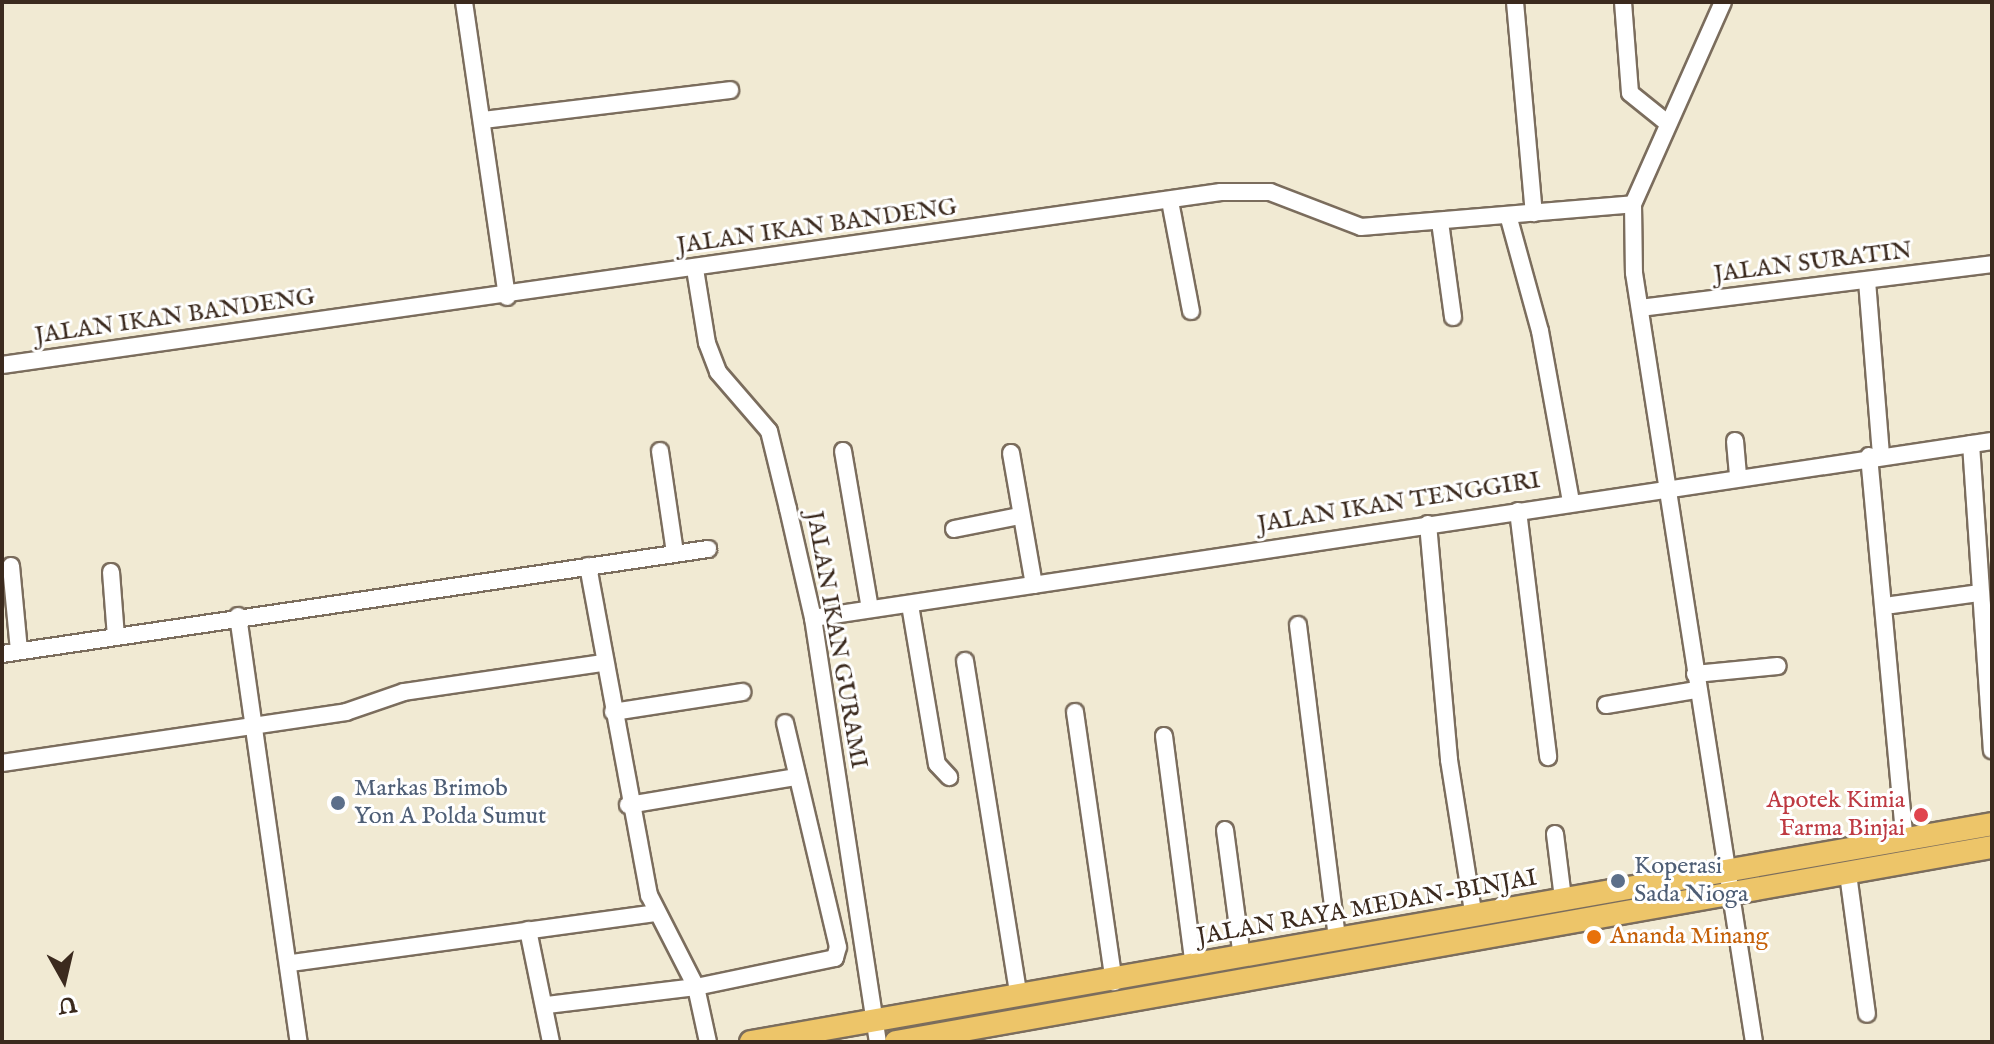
<!DOCTYPE html>
<style>
body{margin:0}
#map{position:relative;width:1994px;height:1044px;overflow:hidden;background:#f1ead3;font-family:"IM FELL English",serif}
div>[style]{position:absolute}
.roads{filter:drop-shadow(2px 0 #7b6d5d) drop-shadow(-2px 0 #7b6d5d) drop-shadow(0 2px #7b6d5d) drop-shadow(0 -2px #7b6d5d)}
.minor>*{height:16px;margin:-8px;padding:0 8px;transform-origin:8px;border-radius:8px;background:#fff}
.major>*{height:22px;margin:-11px;padding:0 11px;transform-origin:11px;border-radius:11px;background:#edc569}
.dots>*{width:22px;height:22px;translate:-50% -50%;box-sizing:border-box;border:4px solid #fff;border-radius:50%}
span{translate:-50% -50%;white-space:nowrap;text-align:center;line-height:1.15;-webkit-text-stroke:6px #fff;paint-order:stroke}
.street-label{font-size:24px;color:#3b2a1e}
.service-label{font-size:24px;color:#4e5e75}
.left{translate:0 -50%;text-align:left}
.health-label{font-size:24px;color:#be3a42}
.right{translate:-100% -50%;text-align:right}
.food-label{font-size:24px;color:#c56008}
.frame{position:absolute;inset:0;border:4px solid #3b2a1e;pointer-events:none}
.north{position:absolute;left:24px;top:940px;width:80px;height:80px;-webkit-text-stroke:6px #fff;paint-order:stroke;rotate:172deg;font-size:22px;font-weight:700;line-height:32px;text-align:center;color:#3b2a1e}
.north::after{content:'';display:block;margin:auto;width:28px;height:36px;background:#3b2a1e;clip-path:polygon(50% 0,100% 100%,50% 72%,0 100%)}
</style>
<div id="map">
<div class="roads">
<div class="minor">
<i style="left:464px;top:2px;width:298px;rotate:81.7deg"></i>
<i style="left:1515px;top:2px;width:212px;rotate:84.9deg"></i>
<i style="left:1623px;top:2px;width:91px;rotate:85.6deg"></i>
<i style="left:1630px;top:93px;width:45px;rotate:38.7deg"></i>
<i style="left:1723px;top:2px;width:221px;rotate:114deg"></i>
<i style="left:1633px;top:204px;width:69px;rotate:89.2deg"></i>
<i style="left:1634px;top:273px;width:778px;rotate:81.13deg"></i>
<i style="left:483px;top:120px;width:249px;rotate:-6.9deg"></i>
<i style="left:1170px;top:201px;width:112px;rotate:79.2deg"></i>
<i style="left:1508px;top:215px;width:120px;rotate:74.6deg"></i>
<i style="left:1540px;top:331px;width:173px;rotate:79.7deg"></i>
<i style="left:1440px;top:222px;width:96px;rotate:82.2deg"></i>
<i style="left:695px;top:269px;width:75px;rotate:80.8deg"></i>
<i style="left:707px;top:343px;width:31px;rotate:69deg"></i>
<i style="left:718px;top:372px;width:78px;rotate:49.2deg"></i>
<i style="left:769px;top:431px;width:80px;rotate:76.3deg"></i>
<i style="left:788px;top:509px;width:112px;rotate:77.1deg"></i>
<i style="left:813px;top:618px;width:429px;rotate:81.3deg"></i>
<i style="left:1867px;top:281px;width:174px;rotate:85.4deg"></i>
<i style="left:1640px;top:308px;width:355px;rotate:-7.1deg"></i>
<i style="left:2px;top:365px;width:1231px;rotate:-8.08deg"></i>
<i style="left:1221px;top:192px;width:49px"></i>
<i style="left:1270px;top:192px;width:97px;rotate:21deg"></i>
<i style="left:1361px;top:227px;width:273px;rotate:-4.8deg"></i>
<i style="left:1735px;top:441px;width:37px;rotate:85deg"></i>
<i style="left:1971px;top:444px;width:307px;rotate:86.1deg"></i>
<i style="left:660px;top:451px;width:103px;rotate:81.6deg"></i>
<i style="left:843px;top:451px;width:160px;rotate:80.3deg"></i>
<i style="left:1011px;top:453px;width:134px;rotate:80.1deg"></i>
<i style="left:1869px;top:456px;width:387px;rotate:84.7deg"></i>
<i style="left:1518px;top:511px;width:248px;rotate:83deg"></i>
<i style="left:1428px;top:524px;width:237px;rotate:84.9deg"></i>
<i style="left:1449px;top:760px;width:159px;rotate:81deg"></i>
<i style="left:954px;top:529px;width:66px;rotate:-11.3deg"></i>
<i style="left:11px;top:566px;width:84px;rotate:84.6deg"></i>
<i style="left:588px;top:566px;width:335px;rotate:79.5deg"></i>
<i style="left:649px;top:895px;width:103px;rotate:62.9deg"></i>
<i style="left:696px;top:987px;width:56px;rotate:77.7deg"></i>
<i style="left:111px;top:572px;width:65px;rotate:85.6deg"></i>
<i style="left:910px;top:605px;width:161px;rotate:80.4deg"></i>
<i style="left:937px;top:764px;width:18px;rotate:47deg"></i>
<i style="left:1892px;top:605px;width:89px;rotate:-7.8deg"></i>
<i style="left:238px;top:616px;width:430px;rotate:81.9deg"></i>
<i style="left:813px;top:618px;width:1192px;rotate:-8.54deg"></i>
<i style="left:1298px;top:625px;width:316px;rotate:82.9deg"></i>
<i style="left:2px;top:654px;width:714px;rotate:-8.46deg"></i>
<i style="left:965px;top:661px;width:340px;rotate:80.9deg"></i>
<i style="left:1695px;top:674px;width:83px;rotate:-5.5deg"></i>
<i style="left:1606px;top:705px;width:92px;rotate:-9.4deg"></i>
<i style="left:613px;top:712px;width:131px;rotate:-8.8deg"></i>
<i style="left:1075px;top:712px;width:273px;rotate:81.8deg"></i>
<i style="left:1164px;top:736px;width:233px;rotate:82.6deg"></i>
<i style="left:2px;top:763px;width:348px;rotate:-8.4deg"></i>
<i style="left:346px;top:712px;width:61px;rotate:-19deg"></i>
<i style="left:404px;top:692px;width:202px;rotate:-8.3deg"></i>
<i style="left:628px;top:805px;width:169px;rotate:-9.5deg"></i>
<i style="left:1225px;top:830px;width:128px;rotate:82.4deg"></i>
<i style="left:1555px;top:834px;width:64px;rotate:82.9deg"></i>
<i style="left:1848px;top:874px;width:141px;rotate:82.3deg"></i>
<i style="left:528px;top:930px;width:114px;rotate:78.4deg"></i>
<i style="left:291px;top:963px;width:367px;rotate:-7.8deg"></i>
<i style="left:547px;top:1005px;width:150px;rotate:-6.9deg"></i>
<i style="left:696px;top:987px;width:142px;rotate:-11.8deg"></i>
<i style="left:835px;top:958px;width:11px;rotate:-75deg"></i>
<i style="left:838px;top:947px;width:230px;rotate:-103.3deg"></i>
</div>
<div class="major">
<i style="left:751px;top:1042px;width:1260px;rotate:-9.96deg"></i>
<i style="left:896px;top:1042px;width:1113px;rotate:-10.09deg"></i>
</div>
</div>
<div class="dots">
<i style="left:338px;top:803px;background:#5c6f8a"></i>
<i style="left:1921px;top:815px;background:#e0444e"></i>
<i style="left:1618px;top:881px;background:#5c6f8a"></i>
<i style="left:1594px;top:937px;background:#e8710a"></i>
</div>
<div class="street-label">
<span style="left:817px;top:227px;rotate:-8deg">JALAN IKAN BANDENG</span>
<span style="left:1813px;top:263px;rotate:-7deg">JALAN SURATIN</span>
<span style="left:175px;top:317px;rotate:-8deg">JALAN IKAN BANDENG</span>
<span style="left:1399px;top:503px;rotate:-9deg">JALAN IKAN TENGGIRI</span>
<span style="left:836px;top:640px;rotate:80deg">JALAN IKAN GURAMI</span>
<span style="left:1367px;top:908px;rotate:-10deg">JALAN RAYA MEDAN-BINJAI</span>
</div>
<div class="service-label">
<span class="left" style="left:354px;top:803px">Markas Brimob<br>Yon A Polda Sumut</span>
<span class="left" style="left:1634px;top:881px">Koperasi<br>Sada Nioga</span>
</div>
<div class="health-label">
<span class="right" style="left:1905px;top:815px">Apotek Kimia<br>Farma Binjai</span>
</div>
<div class="food-label">
<span class="left" style="left:1610px;top:937px">Ananda Minang</span>
</div>
<div class="frame"></div>
<div class="north">U</div>
</div>
